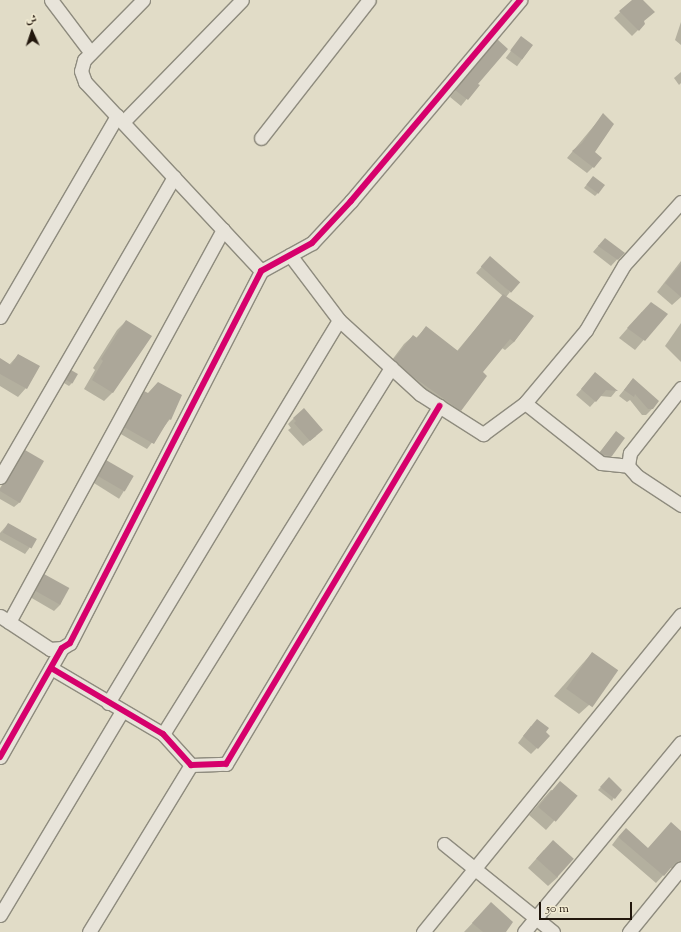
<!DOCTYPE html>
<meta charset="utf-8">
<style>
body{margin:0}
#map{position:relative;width:681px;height:932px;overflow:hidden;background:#e1dcc7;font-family:"Sorts Mill Goudy",Amiri,serif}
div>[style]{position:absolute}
.shadow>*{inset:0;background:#0003;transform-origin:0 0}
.building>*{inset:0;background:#aca799;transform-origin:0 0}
.roads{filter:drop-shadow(1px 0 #8e8b7e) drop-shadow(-1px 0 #8e8b7e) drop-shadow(0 1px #8e8b7e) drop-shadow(0 -1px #8e8b7e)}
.minor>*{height:13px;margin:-6.5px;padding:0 6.5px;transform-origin:6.5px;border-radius:6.5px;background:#e8e4da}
.cycleway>*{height:6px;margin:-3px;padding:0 3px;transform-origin:3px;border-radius:3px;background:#d6006c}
span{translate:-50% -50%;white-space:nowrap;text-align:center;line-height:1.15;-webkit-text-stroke:3px #f3ecd3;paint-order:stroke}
.north{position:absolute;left:12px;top:12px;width:40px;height:40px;-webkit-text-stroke:3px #f3ecd3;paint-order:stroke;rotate:357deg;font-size:11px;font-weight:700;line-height:16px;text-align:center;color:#22170d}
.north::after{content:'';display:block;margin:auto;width:14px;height:18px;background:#22170d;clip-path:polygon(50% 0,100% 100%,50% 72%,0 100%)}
.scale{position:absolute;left:539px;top:902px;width:93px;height:18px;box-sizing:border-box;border:2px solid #22170d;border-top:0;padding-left:5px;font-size:12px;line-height:14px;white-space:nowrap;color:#22170d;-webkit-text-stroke:3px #f3ecd3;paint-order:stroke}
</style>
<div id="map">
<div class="shadow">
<i style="clip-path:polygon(633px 0,642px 0,644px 24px,632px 36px,614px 18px)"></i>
<i style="clip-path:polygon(681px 22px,681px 45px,675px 40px)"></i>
<i style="left:521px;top:37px;width:14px;height:26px;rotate:36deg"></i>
<i style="clip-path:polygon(491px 47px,476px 84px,478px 85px,461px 106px,450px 97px)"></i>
<i style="clip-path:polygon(681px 72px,681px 83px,679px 85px,674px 78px)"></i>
<i style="clip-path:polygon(603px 115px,593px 152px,593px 167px,587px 173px,567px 158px)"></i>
<i style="clip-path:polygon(593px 177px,598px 193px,595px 196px,584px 188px)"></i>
<i style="clip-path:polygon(599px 245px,623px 253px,611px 266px,593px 252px)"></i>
<i style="clip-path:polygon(681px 261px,681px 297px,672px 305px,657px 292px)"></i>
<i style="clip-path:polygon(484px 264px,510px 292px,506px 297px,532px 317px,514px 342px,505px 350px,502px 348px,482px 372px,460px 410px,452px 418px,386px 368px,404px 344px,413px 336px,416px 338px,426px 328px,457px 351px,503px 296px,476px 273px)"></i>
<i style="clip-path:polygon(642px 312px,666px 314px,635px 350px,619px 338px)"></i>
<i style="clip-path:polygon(126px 321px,113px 392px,104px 401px,84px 389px,95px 370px,93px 368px,117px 330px)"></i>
<i style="clip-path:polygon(681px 323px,681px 362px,665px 346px)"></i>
<i style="clip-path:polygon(18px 355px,26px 388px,18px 397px,0 386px,0 359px,9px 365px)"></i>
<i style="clip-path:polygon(71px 371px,72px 383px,69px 386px,64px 383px)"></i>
<i style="clip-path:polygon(595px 374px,616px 391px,611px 397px,600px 396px,590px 407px,576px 395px)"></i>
<i style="clip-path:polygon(633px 379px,652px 409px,646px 415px,642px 415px,630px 400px,627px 402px,619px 396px)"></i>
<i style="clip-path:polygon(144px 392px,170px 419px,147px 449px,119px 433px)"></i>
<i style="clip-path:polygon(294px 418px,316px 436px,303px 446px,288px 430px,291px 428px,288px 424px)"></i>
<i style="clip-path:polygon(612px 437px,612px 456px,607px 460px,596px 457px)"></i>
<i style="clip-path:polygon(25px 451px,20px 502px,14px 507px,0 499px,0 488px)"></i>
<i style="left:106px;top:461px;width:31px;height:25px;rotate:32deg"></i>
<i style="clip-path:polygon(8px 524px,36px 539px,25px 554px,0 540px,0 533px)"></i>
<i style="clip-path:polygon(44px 576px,67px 588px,60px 605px,54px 611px,30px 597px)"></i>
<i style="clip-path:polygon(592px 653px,589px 705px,579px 714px,554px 696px)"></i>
<i style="clip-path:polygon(531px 726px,549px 736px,531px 754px,518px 743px)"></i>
<i style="clip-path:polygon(609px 779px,619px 789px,612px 801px,598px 790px)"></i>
<i style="clip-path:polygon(551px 790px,576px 796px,546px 830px,529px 815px)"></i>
<i style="clip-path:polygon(681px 832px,681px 875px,678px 869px,670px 868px,656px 883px,612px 845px,618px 837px,648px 849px)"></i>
<i style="clip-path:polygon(544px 850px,558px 877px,548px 886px,528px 868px)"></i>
<i style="clip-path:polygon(482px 913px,505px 932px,464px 932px)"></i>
</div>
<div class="building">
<i style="clip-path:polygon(632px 0,643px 0,655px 12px,644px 21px,645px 24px,639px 31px,619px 11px)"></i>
<i style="left:521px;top:36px;width:15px;height:18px;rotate:37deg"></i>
<i style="clip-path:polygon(497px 39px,508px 49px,478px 84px,480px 85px,468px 100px,455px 90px)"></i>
<i style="clip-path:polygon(603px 113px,614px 124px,595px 152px,602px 158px,594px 168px,572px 151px,582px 143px)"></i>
<i style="left:593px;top:176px;width:15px;height:11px;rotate:37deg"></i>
<i style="clip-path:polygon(605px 238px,625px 253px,618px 260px,598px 246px)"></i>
<i style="left:490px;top:256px;width:40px;height:14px;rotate:41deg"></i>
<i style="clip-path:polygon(681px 264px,681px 297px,665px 283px)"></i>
<i style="clip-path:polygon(503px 294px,534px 316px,514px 342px,510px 339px,483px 372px,487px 376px,461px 411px,412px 376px,394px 359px,413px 335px,417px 338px,426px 326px,458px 351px)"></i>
<i style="clip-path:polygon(651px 302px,668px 314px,645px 341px,627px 328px)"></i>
<i style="clip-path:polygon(126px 320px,152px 336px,113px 393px,92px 380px,103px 361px,101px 359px)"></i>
<i style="clip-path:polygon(18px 354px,40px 366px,27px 389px,0 374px,0 358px,11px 365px)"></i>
<i style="left:71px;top:370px;width:8px;height:11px;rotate:30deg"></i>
<i style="clip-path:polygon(595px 372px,618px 391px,606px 390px,596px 402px,581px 389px)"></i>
<i style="clip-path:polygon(633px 378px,659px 401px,653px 409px,648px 409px,635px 394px,634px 397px,624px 390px)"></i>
<i style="clip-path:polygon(158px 382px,182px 395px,171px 420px,169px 419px,154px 444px,124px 427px,144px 391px,148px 393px)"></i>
<i style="clip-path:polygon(304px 408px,323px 430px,310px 441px,294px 423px,296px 421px,293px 418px)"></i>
<i style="clip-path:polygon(616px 431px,625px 438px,612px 456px,604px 455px,600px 452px)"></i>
<i style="clip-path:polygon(25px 450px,44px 461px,20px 503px,0 491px,0 489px)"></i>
<i style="left:106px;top:460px;width:32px;height:18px;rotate:30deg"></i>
<i style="left:8px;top:523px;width:33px;height:11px;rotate:29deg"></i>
<i style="left:44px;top:574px;width:29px;height:19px;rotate:29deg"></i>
<i style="left:592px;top:652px;width:32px;height:45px;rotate:35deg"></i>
<i style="clip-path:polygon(537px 719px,549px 728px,546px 732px,550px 736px,538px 749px,523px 736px)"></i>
<i style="clip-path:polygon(609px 777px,622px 790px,615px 799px,600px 787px)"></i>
<i style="left:560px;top:781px;width:23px;height:34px;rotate:40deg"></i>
<i style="clip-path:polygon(671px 822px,681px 831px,681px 860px,675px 863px,664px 876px,618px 837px,626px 828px,648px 848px)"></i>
<i style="left:553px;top:840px;width:28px;height:25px;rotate:42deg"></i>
<i style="clip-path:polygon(491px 902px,513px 922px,506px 932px,483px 932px,472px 923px)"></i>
</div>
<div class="roads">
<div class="minor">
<i style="left:51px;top:0;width:66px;rotate:53deg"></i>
<i style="left:143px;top:0;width:84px;rotate:134.5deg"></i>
<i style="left:84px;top:60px;width:11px;rotate:105deg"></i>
<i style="left:81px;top:71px;width:12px;rotate:70deg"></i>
<i style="left:85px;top:82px;width:258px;rotate:47deg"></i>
<i style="left:123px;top:122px;width:170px;rotate:-45.7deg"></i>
<i style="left:261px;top:138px;width:175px;rotate:-52deg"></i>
<i style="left:290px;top:255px;width:81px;rotate:53deg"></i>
<i style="left:339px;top:320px;width:110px;rotate:42.4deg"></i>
<i style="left:420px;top:394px;width:75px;rotate:32.4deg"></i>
<i style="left:483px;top:434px;width:52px;rotate:-36.4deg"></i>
<i style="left:525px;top:403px;width:95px;rotate:-50.1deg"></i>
<i style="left:586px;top:330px;width:75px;rotate:-59.7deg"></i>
<i style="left:624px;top:265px;width:85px;rotate:-47.9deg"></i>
<i style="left:0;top:317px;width:233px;rotate:-59.8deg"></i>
<i style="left:681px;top:388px;width:83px;rotate:128.1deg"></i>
<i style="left:630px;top:453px;width:13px;rotate:99deg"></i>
<i style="left:628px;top:466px;width:13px;rotate:48deg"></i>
<i style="left:637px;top:476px;width:53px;rotate:33.4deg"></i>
<i style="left:525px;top:403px;width:97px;rotate:38.3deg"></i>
<i style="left:601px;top:463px;width:27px;rotate:6deg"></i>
<i style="left:0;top:477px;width:347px;rotate:-59.9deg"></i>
<i style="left:0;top:616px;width:60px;rotate:33.4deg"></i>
<i style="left:50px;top:649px;width:12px;rotate:-5deg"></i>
<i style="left:9px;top:622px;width:447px;rotate:-61.4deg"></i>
<i style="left:51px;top:668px;width:130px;rotate:30.5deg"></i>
<i style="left:163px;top:734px;width:42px;rotate:47.9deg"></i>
<i style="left:191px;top:765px;width:35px;rotate:-2deg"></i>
<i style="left:226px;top:764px;width:417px;rotate:-59.2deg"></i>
<i style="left:108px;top:703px;width:447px;rotate:-58.9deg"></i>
<i style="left:163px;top:734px;width:432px;rotate:-58.1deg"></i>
<i style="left:0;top:757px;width:125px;rotate:-60.4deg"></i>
<i style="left:62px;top:648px;width:9px;rotate:-32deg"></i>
<i style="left:70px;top:643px;width:418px;rotate:-62.8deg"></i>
<i style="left:261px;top:271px;width:58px;rotate:-28.8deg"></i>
<i style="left:312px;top:243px;width:57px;rotate:-47.1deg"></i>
<i style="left:351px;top:201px;width:263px;rotate:-49.9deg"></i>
<i style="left:444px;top:844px;width:140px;rotate:38.9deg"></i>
<i style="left:0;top:915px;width:238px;rotate:-59.1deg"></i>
<i style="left:89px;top:932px;width:196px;rotate:-58.6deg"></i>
<i style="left:423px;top:932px;width:409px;rotate:-50.9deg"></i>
<i style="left:524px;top:932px;width:246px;rotate:-50.4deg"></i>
<i style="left:629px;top:932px;width:82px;rotate:-50.9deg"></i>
</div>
</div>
<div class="cycleway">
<i style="left:51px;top:668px;width:130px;rotate:30.5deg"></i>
<i style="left:163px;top:734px;width:42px;rotate:47.9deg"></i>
<i style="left:191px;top:765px;width:35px;rotate:-2deg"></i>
<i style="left:226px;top:764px;width:417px;rotate:-59.2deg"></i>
<i style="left:0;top:757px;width:125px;rotate:-60.4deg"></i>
<i style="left:62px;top:648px;width:9px;rotate:-32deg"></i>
<i style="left:70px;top:643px;width:418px;rotate:-62.8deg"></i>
<i style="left:261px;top:271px;width:58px;rotate:-28.8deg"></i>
<i style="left:312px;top:243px;width:57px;rotate:-47.1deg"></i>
<i style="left:351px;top:201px;width:263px;rotate:-49.9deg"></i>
</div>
<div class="north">ش</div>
<div class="scale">50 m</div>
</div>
